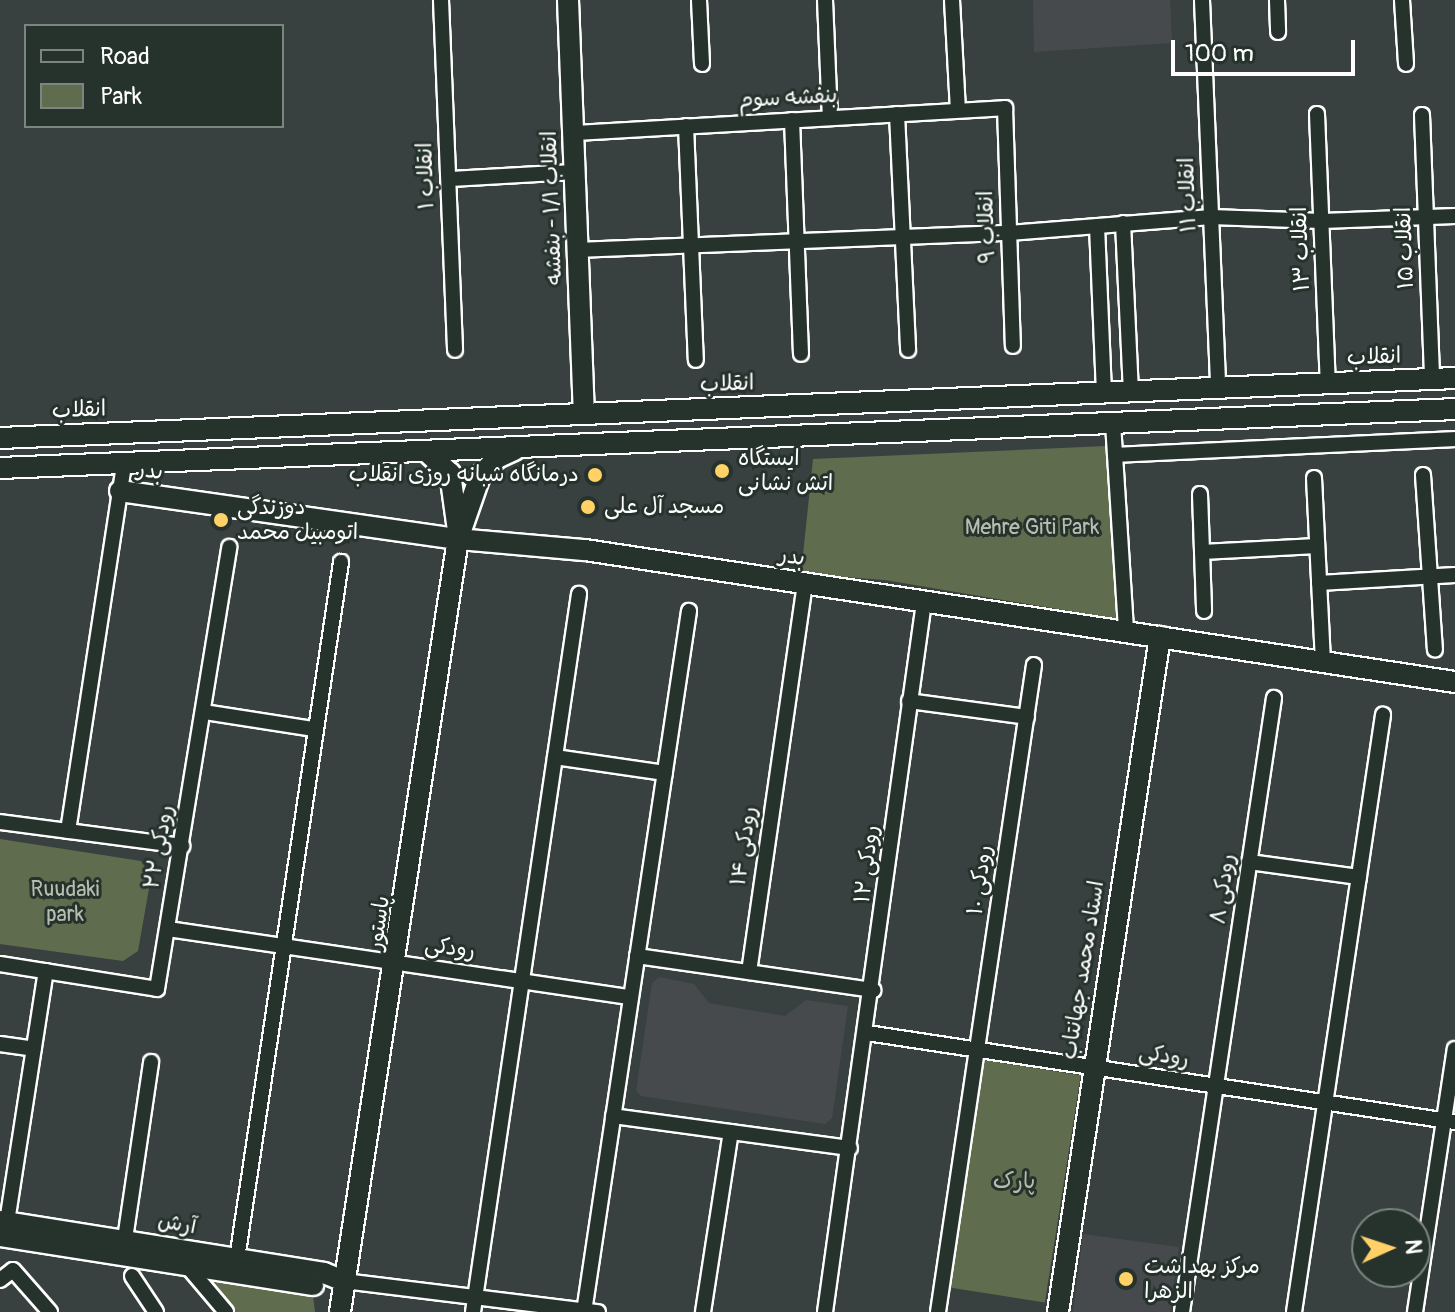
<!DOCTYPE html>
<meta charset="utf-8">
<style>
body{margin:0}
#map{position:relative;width:1455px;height:1312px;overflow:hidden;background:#394040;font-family:Pangolin,"Playpen Sans Arabic",sans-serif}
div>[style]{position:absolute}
.built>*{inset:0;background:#464a4d}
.green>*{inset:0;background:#5f6d4e;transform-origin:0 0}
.roads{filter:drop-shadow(2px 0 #fff) drop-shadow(-2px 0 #fff) drop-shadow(0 2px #fff) drop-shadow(0 -2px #fff)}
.street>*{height:14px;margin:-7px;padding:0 7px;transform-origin:7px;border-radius:7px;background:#26332d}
.secondary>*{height:20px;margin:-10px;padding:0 10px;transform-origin:10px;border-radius:10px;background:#26332d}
.dots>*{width:22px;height:22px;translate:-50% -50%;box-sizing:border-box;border:4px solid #26332d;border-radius:50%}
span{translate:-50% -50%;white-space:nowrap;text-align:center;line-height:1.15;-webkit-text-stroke:6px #26332d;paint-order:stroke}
.street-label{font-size:22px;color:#fff}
.poi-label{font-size:22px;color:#fff}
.left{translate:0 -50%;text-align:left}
.right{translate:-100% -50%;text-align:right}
.park-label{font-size:22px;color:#b7bdaf}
.legend{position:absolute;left:24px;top:24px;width:260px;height:104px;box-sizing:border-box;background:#26332d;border:2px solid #7d8581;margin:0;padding:10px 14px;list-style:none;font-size:24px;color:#fff}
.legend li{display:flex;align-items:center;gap:16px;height:40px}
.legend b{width:40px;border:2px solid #7d8581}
.north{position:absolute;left:1351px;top:1208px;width:80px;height:80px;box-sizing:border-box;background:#26332d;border:2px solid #7d8581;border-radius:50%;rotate:87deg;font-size:22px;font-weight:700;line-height:32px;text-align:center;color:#fff}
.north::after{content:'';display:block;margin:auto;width:28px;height:36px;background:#ffd166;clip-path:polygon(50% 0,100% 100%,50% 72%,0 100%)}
.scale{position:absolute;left:1171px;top:40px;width:184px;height:36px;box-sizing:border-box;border:4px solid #fff;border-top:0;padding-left:10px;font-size:24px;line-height:28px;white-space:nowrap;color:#fff;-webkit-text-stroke:6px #26332d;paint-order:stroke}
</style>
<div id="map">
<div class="built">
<i style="clip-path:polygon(1033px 0,1170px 0,1172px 43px,1034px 52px)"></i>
<i style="clip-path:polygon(659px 977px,694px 984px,709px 1003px,785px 1016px,806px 1000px,848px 1006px,832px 1118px,825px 1124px,641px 1096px,636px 1091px,652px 983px)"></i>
<i style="clip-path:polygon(1083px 1234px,1179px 1247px,1170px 1312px,1073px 1312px)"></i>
</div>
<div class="green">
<i style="clip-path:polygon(1106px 446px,1116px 619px,885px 580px,801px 574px,813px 459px)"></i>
<i style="clip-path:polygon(0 839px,141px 861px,151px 877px,138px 951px,123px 961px,0 944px)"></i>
<i style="left:984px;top:1060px;width:98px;height:230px;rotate:9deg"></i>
<i style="clip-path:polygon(213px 1281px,313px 1296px,315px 1312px,230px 1312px,209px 1286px)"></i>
</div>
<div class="roads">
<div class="street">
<i style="left:441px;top:0;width:350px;rotate:87.7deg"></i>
<i style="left:699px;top:0;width:64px;rotate:87.3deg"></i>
<i style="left:825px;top:0;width:118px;rotate:87.6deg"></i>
<i style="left:952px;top:0;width:110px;rotate:86.9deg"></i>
<i style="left:1202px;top:0;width:388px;rotate:87.6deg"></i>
<i style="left:1277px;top:0;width:32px;rotate:88deg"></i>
<i style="left:1402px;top:0;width:64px;rotate:86.4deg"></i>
<i style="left:897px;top:114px;width:236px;rotate:87.3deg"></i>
<i style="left:1317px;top:114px;width:269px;rotate:87.7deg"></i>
<i style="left:1422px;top:115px;width:264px;rotate:87.8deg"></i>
<i style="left:792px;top:120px;width:234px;rotate:87.8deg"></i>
<i style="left:686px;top:126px;width:234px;rotate:87.6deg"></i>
<i style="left:574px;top:133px;width:432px;rotate:-3.3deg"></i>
<i style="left:1005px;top:108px;width:238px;rotate:88.1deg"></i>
<i style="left:449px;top:179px;width:126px;rotate:-3.2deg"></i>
<i style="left:1123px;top:223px;width:168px;rotate:87.3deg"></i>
<i style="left:1097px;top:226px;width:166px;rotate:87.6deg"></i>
<i style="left:577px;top:250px;width:432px;rotate:-2.3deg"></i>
<i style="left:1009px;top:233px;width:203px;rotate:-4.5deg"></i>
<i style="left:1211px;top:217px;width:111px;rotate:2.1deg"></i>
<i style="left:1322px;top:221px;width:133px;rotate:-2.2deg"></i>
<i style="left:1113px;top:423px;width:209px;rotate:86.4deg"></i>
<i style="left:1115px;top:455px;width:340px;rotate:-2.7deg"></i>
<i style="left:1423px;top:475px;width:175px;rotate:86.1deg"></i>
<i style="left:1314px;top:478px;width:184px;rotate:87.2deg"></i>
<i style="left:1200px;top:494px;width:117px;rotate:88deg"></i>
<i style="left:1202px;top:552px;width:115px;rotate:-3deg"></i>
<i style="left:1319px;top:583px;width:136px;rotate:-3.4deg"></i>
<i style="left:909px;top:701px;width:119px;rotate:7.7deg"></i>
<i style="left:204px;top:712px;width:111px;rotate:8.8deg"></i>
<i style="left:555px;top:757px;width:111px;rotate:8.3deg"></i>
<i style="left:0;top:822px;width:184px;rotate:7.5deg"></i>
<i style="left:68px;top:831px;width:372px;rotate:-81.3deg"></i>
<i style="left:1249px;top:862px;width:111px;rotate:7.8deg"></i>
<i style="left:168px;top:929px;width:468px;rotate:8.4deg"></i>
<i style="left:637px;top:956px;width:239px;rotate:8.2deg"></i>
<i style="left:0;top:964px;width:159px;rotate:9deg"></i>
<i style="left:157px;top:989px;width:448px;rotate:-80.7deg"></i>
<i style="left:749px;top:972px;width:392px;rotate:-81.8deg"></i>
<i style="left:867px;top:1033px;width:595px;rotate:8.61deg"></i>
<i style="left:0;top:1044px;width:34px;rotate:8deg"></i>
<i style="left:613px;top:1116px;width:239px;rotate:7.7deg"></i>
<i style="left:7px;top:1222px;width:254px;rotate:-81.2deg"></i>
<i style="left:125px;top:1239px;width:179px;rotate:-81.6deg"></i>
<i style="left:237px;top:1259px;width:705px;rotate:-81.51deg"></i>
<i style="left:188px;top:1267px;width:59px;rotate:49.8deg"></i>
<i style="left:132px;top:1276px;width:43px;rotate:56.3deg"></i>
<i style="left:0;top:1280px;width:16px;rotate:-38deg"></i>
<i style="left:13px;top:1270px;width:56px;rotate:48.6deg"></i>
<i style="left:344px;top:1281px;width:256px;rotate:7deg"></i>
<i style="left:473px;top:1312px;width:726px;rotate:-81.6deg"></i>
<i style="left:584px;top:1312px;width:709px;rotate:-81.48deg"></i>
<i style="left:703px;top:1312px;width:182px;rotate:-81.2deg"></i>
<i style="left:825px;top:1312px;width:717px;rotate:-82.06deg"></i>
<i style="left:938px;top:1312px;width:654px;rotate:-81.56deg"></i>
<i style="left:1182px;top:1312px;width:621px;rotate:-81.48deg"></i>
<i style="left:1294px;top:1312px;width:604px;rotate:-81.52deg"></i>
<i style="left:1415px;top:1312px;width:266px;rotate:-81.4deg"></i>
</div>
<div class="secondary">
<i style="left:568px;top:0;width:414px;rotate:87.8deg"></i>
<i style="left:0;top:438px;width:1456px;rotate:-2.36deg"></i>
<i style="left:426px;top:451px;width:33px;rotate:43deg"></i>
<i style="left:450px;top:473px;width:59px;rotate:82.1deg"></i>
<i style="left:0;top:468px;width:1456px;rotate:-2.32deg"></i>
<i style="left:120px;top:491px;width:341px;rotate:8.1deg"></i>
<i style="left:458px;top:539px;width:127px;rotate:5deg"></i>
<i style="left:585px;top:550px;width:880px;rotate:8.63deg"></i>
<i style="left:0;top:1221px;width:328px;rotate:9.1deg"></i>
<i style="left:324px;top:1273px;width:22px;rotate:22deg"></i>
<i style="left:0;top:1236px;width:317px;rotate:8.9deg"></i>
<i style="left:340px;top:1312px;width:782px;rotate:-81.32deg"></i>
<i style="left:458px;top:539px;width:67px;rotate:-70.8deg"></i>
<i style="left:480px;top:476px;width:25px;rotate:-47deg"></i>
<i style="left:497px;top:458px;width:19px;rotate:-25deg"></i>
<i style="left:1058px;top:1312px;width:683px;rotate:-81.41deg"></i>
</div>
</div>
<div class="dots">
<i style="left:722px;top:471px;background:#ffd166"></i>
<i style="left:595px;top:475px;background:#ffd166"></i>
<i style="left:588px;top:507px;background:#ffd166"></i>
<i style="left:221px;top:520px;background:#ffd166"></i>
<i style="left:1126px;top:1279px;background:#ffd166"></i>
</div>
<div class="street-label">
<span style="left:788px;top:98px;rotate:-3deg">بنفشه سوم</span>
<span style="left:426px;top:176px;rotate:-92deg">انقلاب ۱</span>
<span style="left:1188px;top:195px;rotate:-92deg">انقلاب ۱۱</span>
<span style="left:552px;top:208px;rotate:-92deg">انقلاب ۱/۱ - بنفشه</span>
<span style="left:987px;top:227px;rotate:-92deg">انقلاب ۹</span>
<span style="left:1405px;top:248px;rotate:-92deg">انقلاب ۱۵</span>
<span style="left:1301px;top:249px;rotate:-92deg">انقلاب ۱۳</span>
<span style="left:1374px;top:357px;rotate:-2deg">انقلاب</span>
<span style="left:727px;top:384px;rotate:-2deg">انقلاب</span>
<span style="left:79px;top:410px;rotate:-2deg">انقلاب</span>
<span style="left:150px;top:471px;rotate:8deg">بدر</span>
<span style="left:792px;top:557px;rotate:9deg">بدر</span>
<span style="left:744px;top:846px;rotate:-82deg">رودکی ۱۴</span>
<span style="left:159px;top:847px;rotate:-80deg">رودکی ۲۲</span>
<span style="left:867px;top:864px;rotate:-83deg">رودکی ۱۲</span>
<span style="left:980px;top:880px;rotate:-82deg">رودکی ۱۰</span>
<span style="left:1223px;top:889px;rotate:-82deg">رودکی ۸</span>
<span style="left:379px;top:923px;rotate:-82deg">پاستور</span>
<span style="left:450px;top:948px;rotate:8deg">رودکی</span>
<span style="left:1083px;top:970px;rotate:-81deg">استاد محمد جهانتاب</span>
<span style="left:1164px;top:1056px;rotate:9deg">رودکی</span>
<span style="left:177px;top:1224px;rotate:10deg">آرش</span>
</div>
<div class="poi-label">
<span class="left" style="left:738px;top:471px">ایستگاه<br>اتش نشانی</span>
<span class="right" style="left:579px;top:475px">درمانگاه شبانه روزی انقلاب</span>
<span class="left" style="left:237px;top:520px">دوزندگی<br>اتومبیل محمد</span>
<span class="left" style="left:604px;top:507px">مسجد آل علی</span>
<span class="left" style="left:1144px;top:1279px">مرکز بهداشت<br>الزهرا</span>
</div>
<div class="park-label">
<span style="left:1032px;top:528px">Mehre Giti Park</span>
<span style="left:65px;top:902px">Ruudaki<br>park</span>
<span style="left:1014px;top:1182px">پارک</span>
</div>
<ul class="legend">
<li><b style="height:10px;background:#26332d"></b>Road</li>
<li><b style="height:22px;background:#5f6d4e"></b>Park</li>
</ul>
<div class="north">N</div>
<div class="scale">100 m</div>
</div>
